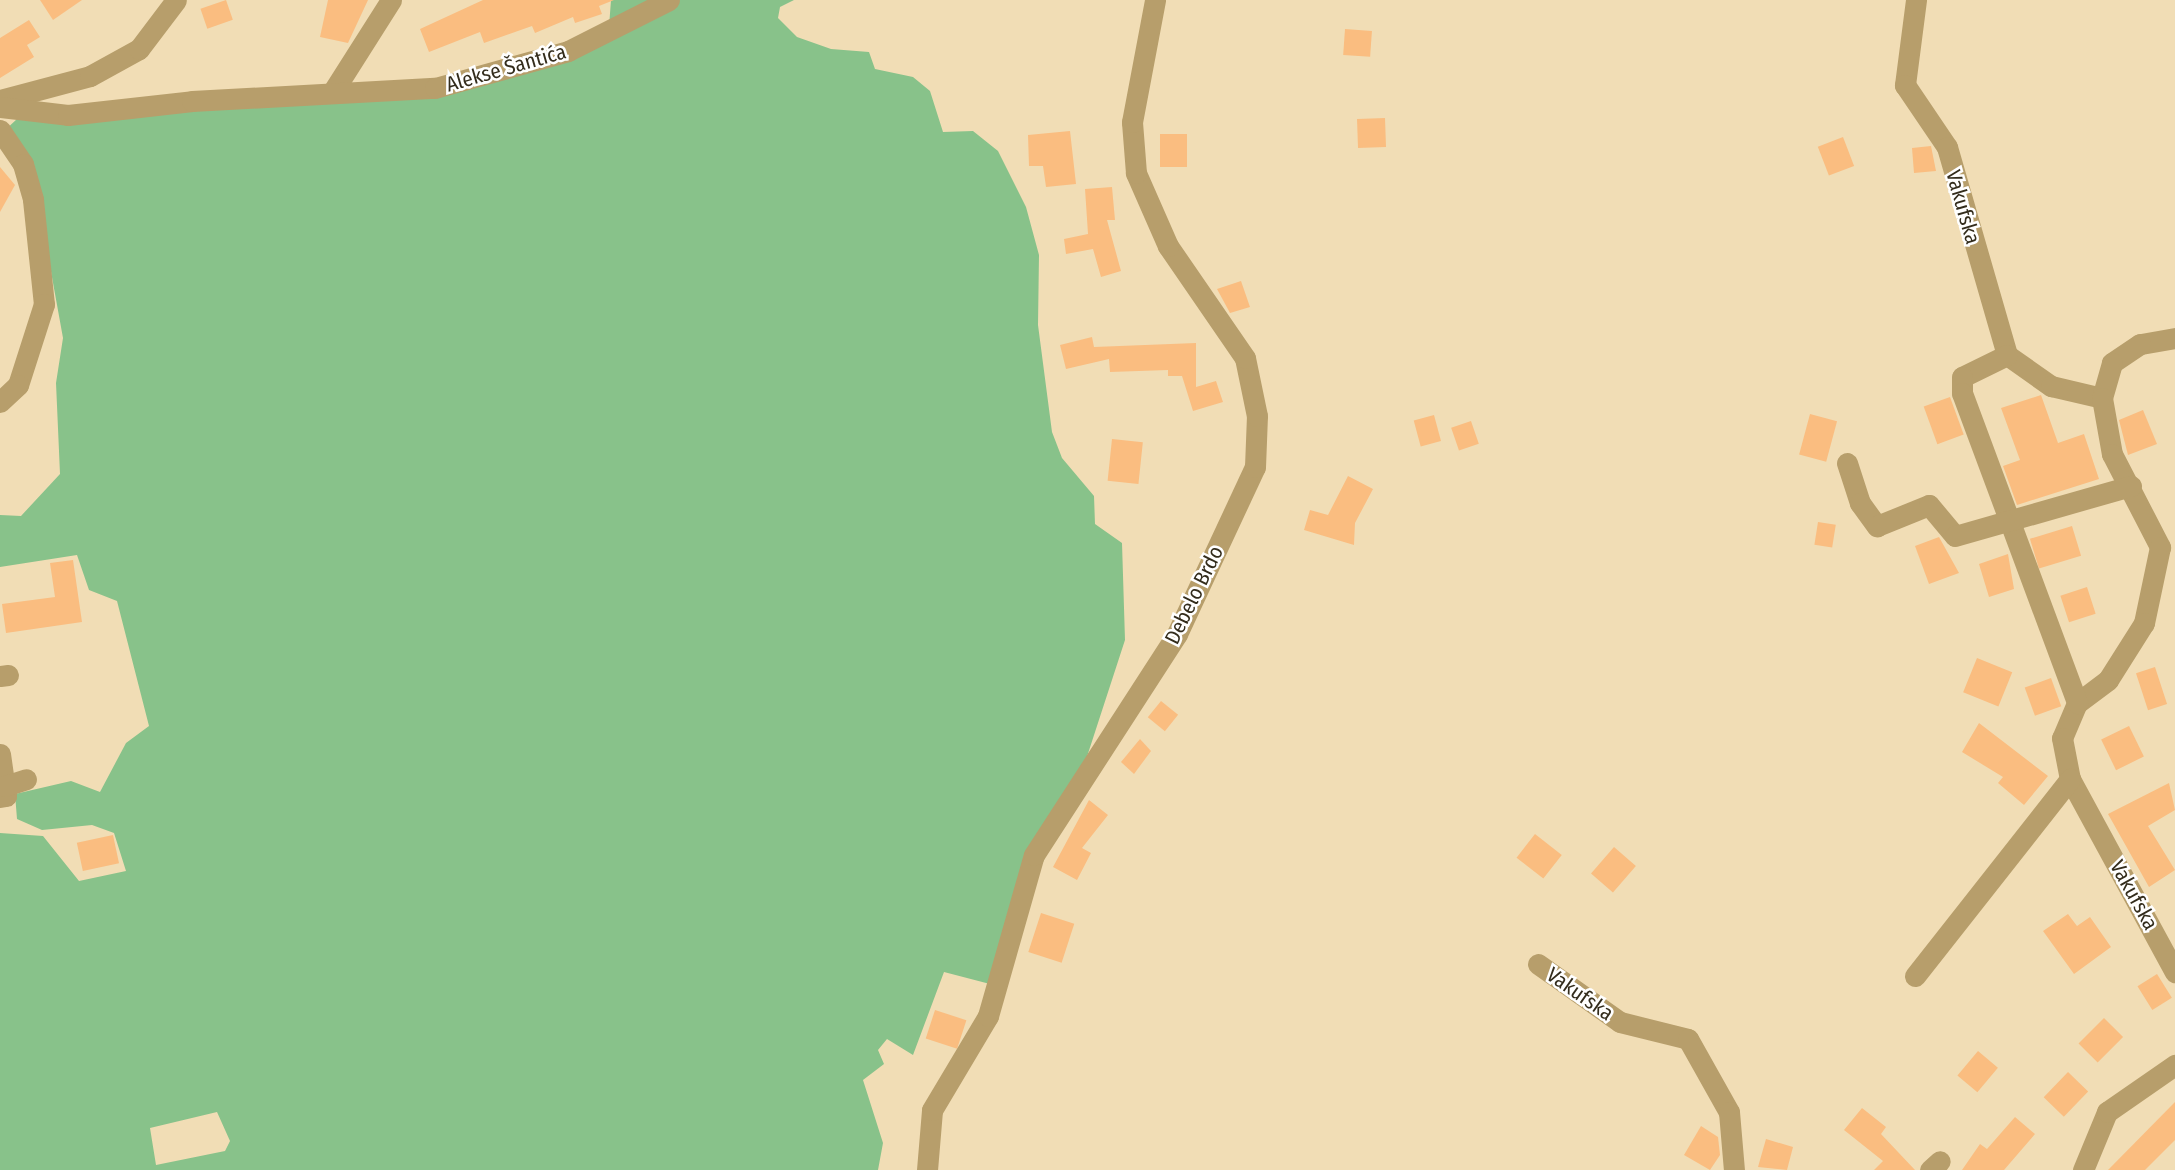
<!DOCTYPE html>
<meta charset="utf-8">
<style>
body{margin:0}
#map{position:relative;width:2175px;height:1170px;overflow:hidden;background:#f1ddb5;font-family:"Fira Sans Condensed",sans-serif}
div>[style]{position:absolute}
.green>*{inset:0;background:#88c28a}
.building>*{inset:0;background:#fabd80;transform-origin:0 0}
.minor>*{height:21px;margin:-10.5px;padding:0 10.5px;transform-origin:10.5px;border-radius:10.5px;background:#b79e6b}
span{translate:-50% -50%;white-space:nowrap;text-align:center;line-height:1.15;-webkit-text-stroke:5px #fff;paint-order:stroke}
.street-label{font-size:21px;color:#332c1c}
</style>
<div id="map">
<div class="green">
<i style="clip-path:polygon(evenodd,611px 0,794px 0,780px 7px,778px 18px,797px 37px,831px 49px,869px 52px,875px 69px,913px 77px,930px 91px,943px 132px,973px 131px,998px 151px,1026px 207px,1039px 255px,1038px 325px,1052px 432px,1062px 458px,1094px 496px,1095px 524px,1122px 543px,1125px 640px,1082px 772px,990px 984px,944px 972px,913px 1055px,887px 1039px,878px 1050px,884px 1064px,863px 1080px,883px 1143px,878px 1170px,0 1170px,0 833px,43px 836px,79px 881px,126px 871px,114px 833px,92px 825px,42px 830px,17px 819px,15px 794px,71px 781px,100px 792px,126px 743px,149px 726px,117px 601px,89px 590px,77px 555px,0 567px,0 515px,21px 516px,60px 474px,56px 383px,63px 338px,38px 200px,3px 132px,17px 119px,435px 88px,609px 27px,611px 0,217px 1112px,230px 1141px,225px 1151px,156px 1165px,150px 1128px,217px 1112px)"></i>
</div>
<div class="building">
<i style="clip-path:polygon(40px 0,82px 0,53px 20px)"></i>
<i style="left:226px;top:0;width:21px;height:27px;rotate:71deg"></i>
<i style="clip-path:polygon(328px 0,368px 0,348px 43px,320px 37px)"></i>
<i style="clip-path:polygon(483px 0,614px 0,599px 6px,602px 14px,575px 23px,573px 17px,535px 33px,532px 26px,484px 43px,480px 32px,429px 52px,420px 29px)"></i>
<i style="clip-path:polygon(29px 20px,40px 37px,27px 45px,34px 57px,0 78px,0 38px)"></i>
<i style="left:1345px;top:29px;width:27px;height:26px;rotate:4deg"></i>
<i style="left:1385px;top:118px;width:29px;height:28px;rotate:88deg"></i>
<i style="clip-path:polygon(1070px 131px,1076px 184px,1046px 187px,1043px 166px,1029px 166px,1028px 135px)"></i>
<i style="left:1187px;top:134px;width:33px;height:27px;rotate:90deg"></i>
<i style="left:1843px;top:137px;width:31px;height:27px;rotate:69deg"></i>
<i style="clip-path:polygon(1931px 146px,1936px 171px,1914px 173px,1912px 148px)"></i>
<i style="clip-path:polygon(0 167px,15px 185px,0 212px)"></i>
<i style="clip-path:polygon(1112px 187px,1115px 220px,1107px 220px,1121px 271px,1101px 277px,1093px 249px,1066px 254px,1064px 239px,1088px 234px,1085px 189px)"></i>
<i style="clip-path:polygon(1241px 281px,1250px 307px,1230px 313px,1217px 289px)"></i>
<i style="clip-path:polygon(1092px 337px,1094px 347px,1196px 343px,1196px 387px,1216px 381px,1223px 402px,1193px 411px,1182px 376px,1168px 376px,1168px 370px,1110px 372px,1109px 359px,1066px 369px,1060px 345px)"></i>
<i style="clip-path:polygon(2041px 395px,2058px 443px,2084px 434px,2099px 479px,2017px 505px,2003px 466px,2020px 460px,2001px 408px)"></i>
<i style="left:1950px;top:397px;width:40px;height:28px;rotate:70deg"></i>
<i style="clip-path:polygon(2143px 410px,2157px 444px,2128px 455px,2119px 420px)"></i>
<i style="left:1810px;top:414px;width:28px;height:42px;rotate:15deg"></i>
<i style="left:1434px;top:415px;width:27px;height:21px;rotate:75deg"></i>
<i style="left:1471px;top:421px;width:24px;height:21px;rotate:71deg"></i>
<i style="left:1112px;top:439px;width:31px;height:42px;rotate:6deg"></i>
<i style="clip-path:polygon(1348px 476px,1373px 489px,1355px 523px,1354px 545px,1304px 530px,1310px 510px,1328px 515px)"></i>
<i style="left:1818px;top:522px;width:18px;height:23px;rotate:9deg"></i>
<i style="left:2072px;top:526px;width:31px;height:44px;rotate:73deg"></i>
<i style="clip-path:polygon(1939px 537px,1959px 573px,1929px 584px,1915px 546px)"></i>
<i style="clip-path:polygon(2008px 554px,2014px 589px,1989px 597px,1979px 564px)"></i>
<i style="clip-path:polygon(73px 560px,82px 622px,6px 633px,2px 604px,55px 597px,50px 563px)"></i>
<i style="left:2087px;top:587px;width:28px;height:28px;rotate:72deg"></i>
<i style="left:1977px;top:658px;width:38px;height:37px;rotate:22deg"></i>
<i style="left:2155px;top:667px;width:39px;height:20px;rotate:72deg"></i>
<i style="left:2051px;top:678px;width:30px;height:28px;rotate:70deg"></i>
<i style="left:1161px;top:701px;width:22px;height:21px;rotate:39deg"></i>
<i style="clip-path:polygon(1979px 723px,2048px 776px,2024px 805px,1998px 783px,2003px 777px,1962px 752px)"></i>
<i style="left:2129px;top:726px;width:34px;height:31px;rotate:64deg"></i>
<i style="clip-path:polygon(1140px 739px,1151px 751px,1134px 774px,1121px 762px)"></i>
<i style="clip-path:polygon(2169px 783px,2175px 810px,2148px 826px,2175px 870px,2149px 887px,2108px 814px)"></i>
<i style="clip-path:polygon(1089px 800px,1108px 815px,1082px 848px,1091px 853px,1077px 880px,1053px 867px)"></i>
<i style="left:1535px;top:834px;width:34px;height:30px;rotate:38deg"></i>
<i style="left:113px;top:835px;width:29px;height:37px;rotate:78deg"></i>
<i style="left:1614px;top:847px;width:29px;height:35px;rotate:41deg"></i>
<i style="left:1041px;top:913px;width:35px;height:41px;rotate:18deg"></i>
<i style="clip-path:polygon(2068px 914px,2077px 926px,2090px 917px,2111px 947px,2074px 974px,2043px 931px)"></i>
<i style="left:2157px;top:974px;width:28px;height:23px;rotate:58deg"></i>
<i style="left:935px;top:1010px;width:33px;height:30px;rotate:18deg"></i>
<i style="left:2104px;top:1018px;width:27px;height:36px;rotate:45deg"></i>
<i style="left:1978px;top:1051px;width:26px;height:32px;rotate:40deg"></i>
<i style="left:2068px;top:1072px;width:28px;height:35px;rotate:44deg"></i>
<i style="clip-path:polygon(2175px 1102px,2175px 1140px,2145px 1170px,2108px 1170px)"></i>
<i style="clip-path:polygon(1862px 1108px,1886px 1127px,1881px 1134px,1915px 1170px,1874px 1170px,1883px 1161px,1844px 1130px)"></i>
<i style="clip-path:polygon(2015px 1117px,2035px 1134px,2004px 1170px,1962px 1170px,1980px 1144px,1987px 1149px)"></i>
<i style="clip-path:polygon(1701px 1126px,1718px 1137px,1720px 1155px,1710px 1170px,1684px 1155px)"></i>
<i style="clip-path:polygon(1766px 1139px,1793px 1147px,1787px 1170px,1758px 1167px)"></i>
</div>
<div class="minor">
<i style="left:1916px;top:0;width:86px;rotate:97.4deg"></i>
<i style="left:1905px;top:85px;width:75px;rotate:55.9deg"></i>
<i style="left:1947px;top:147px;width:216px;rotate:73.9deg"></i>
<i style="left:2007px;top:355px;width:54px;rotate:35.2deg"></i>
<i style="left:2051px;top:386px;width:52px;rotate:13.2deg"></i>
<i style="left:332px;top:93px;width:110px;rotate:-57.6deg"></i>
<i style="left:0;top:100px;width:93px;rotate:-14.9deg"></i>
<i style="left:90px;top:76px;width:56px;rotate:-28.9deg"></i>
<i style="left:139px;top:49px;width:61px;rotate:-52.9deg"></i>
<i style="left:0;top:107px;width:68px;rotate:6.7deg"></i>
<i style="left:68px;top:115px;width:125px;rotate:-6.4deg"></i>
<i style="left:192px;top:101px;width:243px;rotate:-3.1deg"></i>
<i style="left:435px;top:88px;width:138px;rotate:-15.5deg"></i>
<i style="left:568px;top:51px;width:113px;rotate:-26.8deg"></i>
<i style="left:0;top:130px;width:41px;rotate:55.9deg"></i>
<i style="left:23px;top:164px;width:37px;rotate:74deg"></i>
<i style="left:33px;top:200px;width:105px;rotate:84deg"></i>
<i style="left:44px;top:304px;width:85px;rotate:107.8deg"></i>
<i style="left:18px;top:385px;width:25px;rotate:137deg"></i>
<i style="left:2175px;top:338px;width:36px;rotate:170deg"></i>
<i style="left:2140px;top:344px;width:34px;rotate:146deg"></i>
<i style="left:2112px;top:363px;width:36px;rotate:106deg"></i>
<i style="left:2102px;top:398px;width:57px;rotate:79.9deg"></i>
<i style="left:2112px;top:454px;width:105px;rotate:62.7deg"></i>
<i style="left:2160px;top:547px;width:78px;rotate:101.9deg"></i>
<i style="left:2144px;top:623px;width:67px;rotate:122.3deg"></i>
<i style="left:2108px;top:680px;width:39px;rotate:143deg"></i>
<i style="left:2077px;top:703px;width:38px;rotate:113deg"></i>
<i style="left:2062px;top:738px;width:42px;rotate:79deg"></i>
<i style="left:2070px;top:779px;width:220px;rotate:61.5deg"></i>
<i style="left:2007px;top:355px;width:50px;rotate:153.9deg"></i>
<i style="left:1962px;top:377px;width:16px;rotate:90deg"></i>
<i style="left:1962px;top:393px;width:331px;rotate:69.6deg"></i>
<i style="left:1847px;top:463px;width:42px;rotate:72deg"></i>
<i style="left:1860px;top:503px;width:29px;rotate:54deg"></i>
<i style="left:1877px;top:526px;width:56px;rotate:-22deg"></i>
<i style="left:1929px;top:505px;width:40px;rotate:50deg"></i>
<i style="left:1955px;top:536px;width:183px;rotate:-15.9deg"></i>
<i style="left:0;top:676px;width:8px;rotate:-7deg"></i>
<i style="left:0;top:754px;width:42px;rotate:81.9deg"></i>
<i style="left:6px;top:796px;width:6px;rotate:171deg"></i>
<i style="left:5px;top:786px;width:22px;rotate:-18deg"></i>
<i style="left:1538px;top:964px;width:100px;rotate:35.3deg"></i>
<i style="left:1620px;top:1022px;width:70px;rotate:14deg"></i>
<i style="left:1688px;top:1039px;width:84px;rotate:60.7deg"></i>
<i style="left:1729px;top:1112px;width:58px;rotate:85.1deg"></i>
<i style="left:1915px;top:976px;width:251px;rotate:-51.8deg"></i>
<i style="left:927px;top:1170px;width:60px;rotate:-85.2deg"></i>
<i style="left:932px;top:1110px;width:109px;rotate:-59.2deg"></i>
<i style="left:988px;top:1016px;width:167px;rotate:-74.1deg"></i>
<i style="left:1034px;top:855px;width:263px;rotate:-57.1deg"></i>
<i style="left:1177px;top:634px;width:184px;rotate:-65deg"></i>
<i style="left:1255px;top:467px;width:51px;rotate:-87.8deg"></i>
<i style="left:1257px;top:416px;width:59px;rotate:-101.7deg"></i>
<i style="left:1245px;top:358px;width:136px;rotate:-124.5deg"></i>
<i style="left:1168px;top:246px;width:80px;rotate:-113.7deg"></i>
<i style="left:1136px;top:173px;width:51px;rotate:-94.5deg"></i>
<i style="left:1132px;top:122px;width:124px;rotate:-79.3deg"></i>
<i style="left:1930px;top:1170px;width:13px;rotate:-42deg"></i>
<i style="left:2083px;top:1170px;width:63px;rotate:-67.5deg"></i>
<i style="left:2107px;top:1112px;width:83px;rotate:-34.7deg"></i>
</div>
<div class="street-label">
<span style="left:506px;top:68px;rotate:-16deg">Alekse Šantića</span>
<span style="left:1963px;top:207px;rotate:74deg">Vakufska</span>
<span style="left:1194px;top:595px;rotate:-64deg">Debelo Brdo</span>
<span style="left:2134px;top:895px;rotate:61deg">Vakufska</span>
<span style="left:1580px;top:994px;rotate:35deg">Vakufska</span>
</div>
</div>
